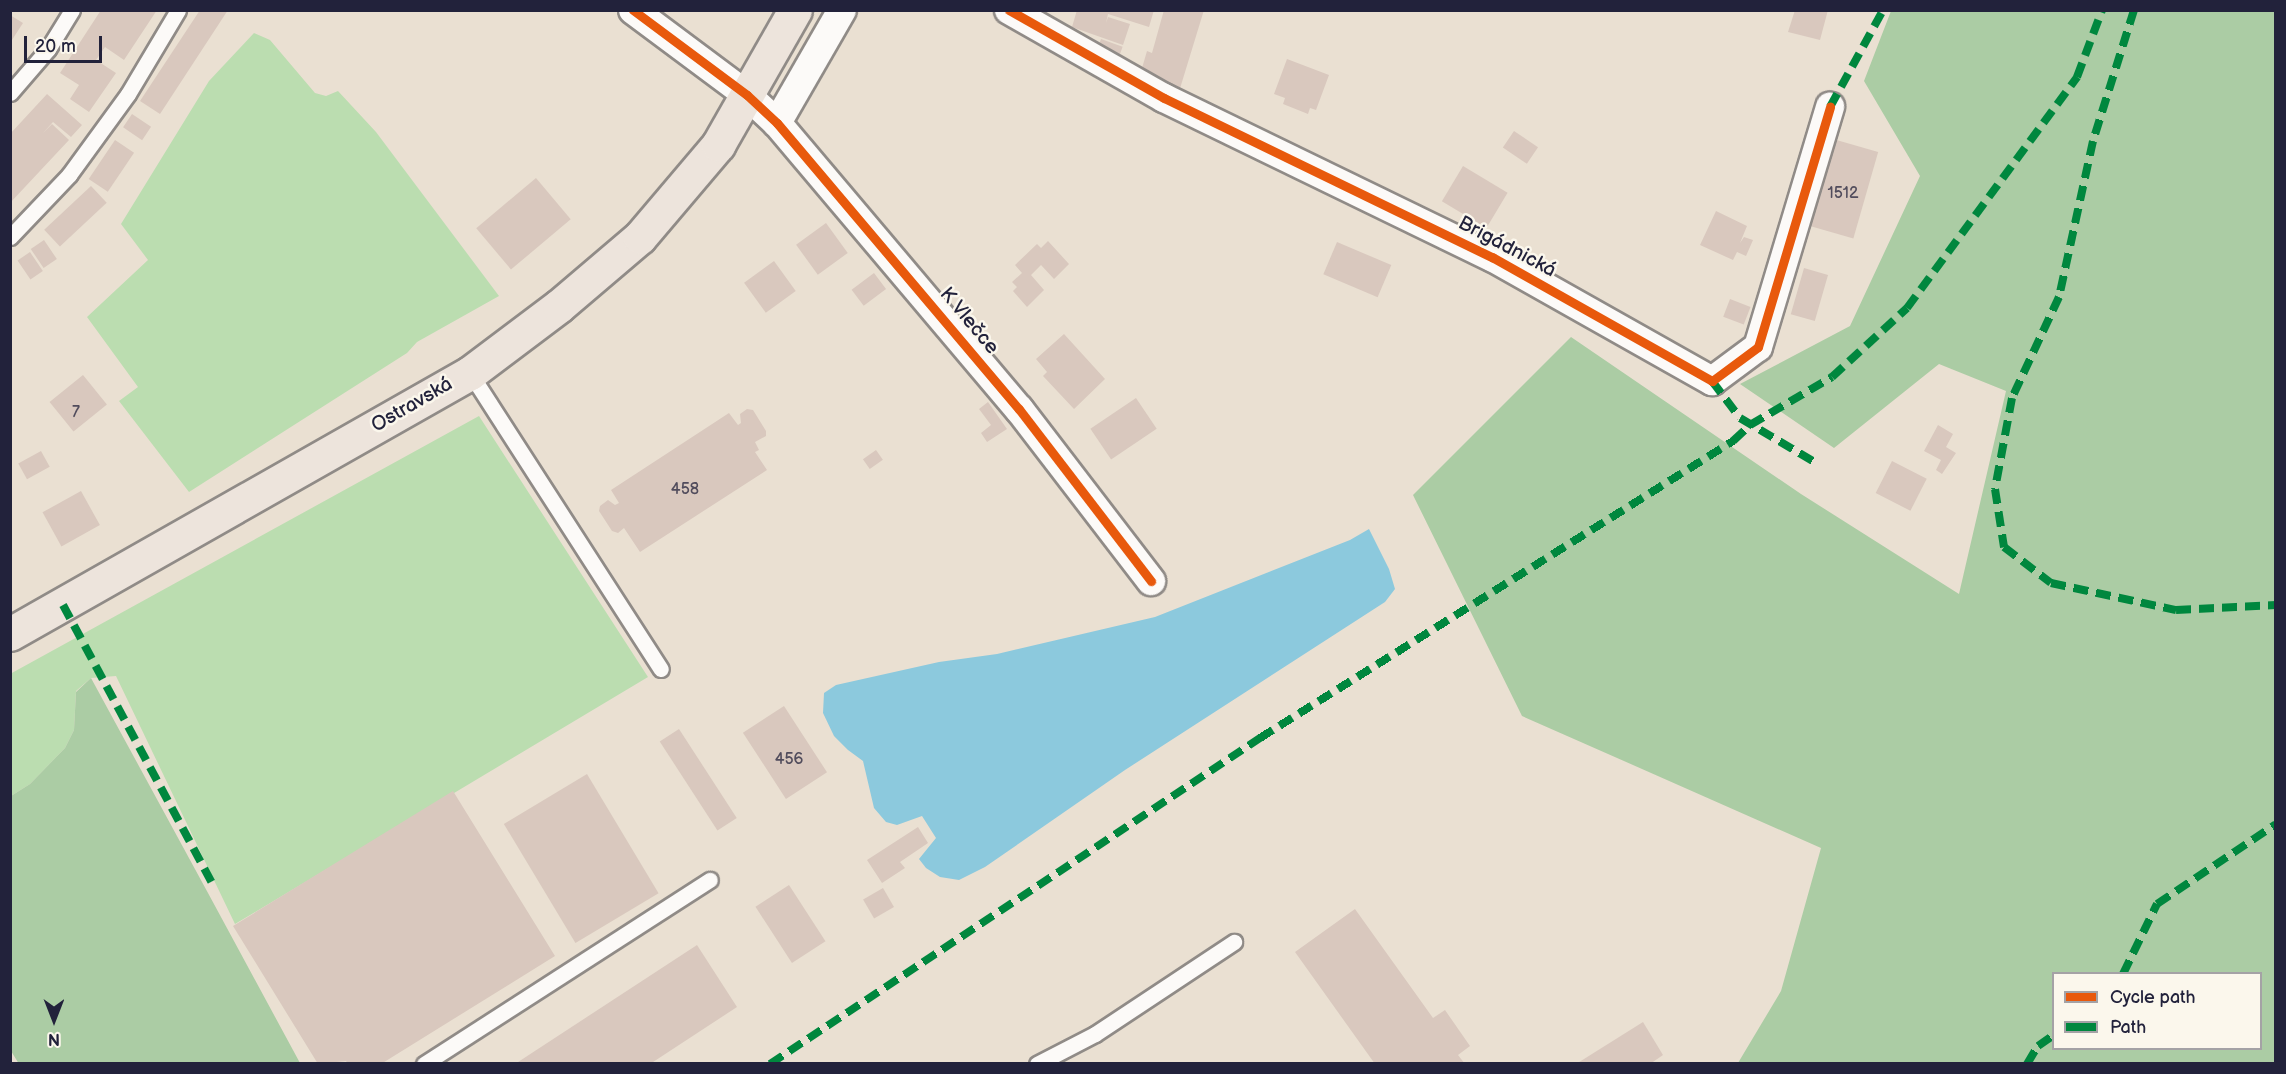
<!DOCTYPE html>
<meta charset="utf-8">
<style>
body{margin:0}
#map{position:relative;width:2286px;height:1074px;overflow:hidden;background:#eae0d2;font-family:"Balsamiq Sans",sans-serif}
div>[style]{position:absolute}
.green>*{inset:0;background:#bbddb0}
.forest>*{inset:0;background:#abcca4}
.water>*{inset:0;background:#8cc9dd}
.building>*{inset:0;background:#d9c8be;transform-origin:0 0}
.roads{filter:drop-shadow(2px 0 #908b87) drop-shadow(-2px 0 #908b87) drop-shadow(0 2px #908b87) drop-shadow(0 -2px #908b87)}
.lane>*{height:15px;margin:-7.5px;padding:0 7.5px;transform-origin:7.5px;border-radius:7.5px;background:#fcfaf8}
.street>*{height:28px;margin:-14px;padding:0 14px;transform-origin:14px;border-radius:14px;background:#fcfaf8}
.primary>*{height:33px;margin:-16.5px;padding:0 16.5px;transform-origin:16.5px;border-radius:16.5px;background:#ede4dc}
.quiet>*{height:8px;margin-top:-4px;transform-origin:0;background:repeating-linear-gradient(90deg,#00873e 0 15px,transparent 0 23px)}
.cycleway>*{height:9px;margin:-4.5px;padding:0 4.5px;transform-origin:4.5px;border-radius:4.5px;background:#e8590c}
span{translate:-50% -50%;white-space:nowrap;text-align:center;line-height:1.15;-webkit-text-stroke:5px #fbf7ec;paint-order:stroke}
.number-label{font-size:16px;color:#514c5c}
.number-label span{-webkit-text-stroke-width:0}
.street-label{font-size:20px;color:#22223b}
.frame{position:absolute;inset:0;border:12px solid #22223b;pointer-events:none}
.legend{position:absolute;left:2052px;top:972px;width:210px;height:78px;box-sizing:border-box;background:#fbf7ec;border:2px solid #a4a2a5;margin:0;padding:8px 10px;list-style:none;font-size:18px;color:#22223b}
.legend li{display:flex;align-items:center;gap:12px;height:30px}
.legend b{width:30px;border:2px solid #a4a2a5}
.north{position:absolute;left:24px;top:990px;width:60px;height:60px;-webkit-text-stroke:4px #fbf7ec;paint-order:stroke;rotate:180deg;font-size:16px;font-weight:700;line-height:24px;text-align:center;color:#22223b}
.north::after{content:'';display:block;margin:auto;width:21px;height:27px;background:#22223b;clip-path:polygon(50% 0,100% 100%,50% 72%,0 100%)}
.scale{position:absolute;left:24px;top:36px;width:78px;height:27px;box-sizing:border-box;border:3px solid #22223b;border-top:0;padding-left:8px;font-size:18px;line-height:21px;white-space:nowrap;color:#22223b;-webkit-text-stroke:4px #fbf7ec;paint-order:stroke}
</style>
<div id="map">
<div class="green">
<i style="clip-path:polygon(254px 33px,270px 40px,315px 93px,326px 96px,338px 91px,376px 132px,499px 296px,417px 342px,407px 353px,189px 492px,119px 401px,138px 387px,87px 317px,148px 260px,121px 224px,209px 81px)"></i>
<i style="clip-path:polygon(479px 416px,648px 677px,235px 924px,116px 676px,91px 678px,76px 691px,74px 730px,65px 748px,30px 784px,11px 796px,10px 674px)"></i>
</div>
<div class="forest">
<i style="clip-path:polygon(evenodd,1891px 11px,2275px 11px,2275px 1063px,1738px 1063px,1781px 991px,1821px 848px,1522px 716px,1413px 495px,1571px 337px,1801px 494px,1959px 594px,2006px 391px,1939px 364px,1834px 448px,1740px 384px,1850px 326px,1920px 176px,1864px 81px,1891px 11px,2054px 974px,2260px 974px,2260px 1048px,2054px 1048px,2054px 974px)"></i>
<i style="clip-path:polygon(91px 678px,208px 893px,300px 1063px,19px 1064px,11px 1051px,11px 796px,30px 784px,65px 748px,74px 730px,76px 692px)"></i>
</div>
<div class="water">
<i style="clip-path:polygon(1369px 529px,1389px 569px,1395px 589px,1385px 602px,1125px 770px,985px 867px,959px 880px,940px 877px,926px 868px,919px 859px,936px 838px,922px 816px,897px 825px,886px 822px,874px 808px,863px 761px,848px 750px,834px 736px,823px 713px,824px 693px,836px 685px,939px 662px,997px 654px,1155px 617px,1350px 540px)"></i>
</div>
<div class="building">
<i style="clip-path:polygon(101px 10px,157px 10px,124px 60px,105px 47px,96px 60px,116px 73px,89px 112px,70px 99px,79px 85px,60px 73px)"></i>
<i style="clip-path:polygon(200px 10px,228px 10px,160px 114px,140px 101px)"></i>
<i style="clip-path:polygon(1077px 10px,1154px 10px,1149px 27px,1108px 14px,1106px 23px,1108px 17px,1130px 24px,1123px 45px,1072px 27px)"></i>
<i style="clip-path:polygon(1164px 10px,1204px 10px,1178px 95px,1140px 75px,1147px 51px,1152px 53px)"></i>
<i style="clip-path:polygon(1795px 10px,1828px 10px,1820px 40px,1788px 32px)"></i>
<i style="clip-path:polygon(10px 15px,23px 23px,10px 43px)"></i>
<i style="left:1101px;top:39px;width:23px;height:9px;rotate:20deg"></i>
<i style="clip-path:polygon(1287px 59px,1329px 75px,1316px 110px,1310px 108px,1308px 114px,1283px 104px,1285px 98px,1274px 94px)"></i>
<i style="clip-path:polygon(47px 94px,82px 125px,71px 137px,53px 122px,43px 133px,52px 124px,69px 140px,10px 203px,10px 134px)"></i>
<i style="left:132px;top:114px;width:23px;height:16px;rotate:34deg"></i>
<i style="left:1514px;top:131px;width:29px;height:20px;rotate:34deg"></i>
<i style="left:1833px;top:139px;width:47px;height:90px;rotate:16deg"></i>
<i style="left:115px;top:140px;width:23px;height:47px;rotate:34deg"></i>
<i style="left:1463px;top:166px;width:52px;height:41px;rotate:31deg"></i>
<i style="left:536px;top:178px;width:54px;height:78px;rotate:50deg"></i>
<i style="left:91px;top:186px;width:23px;height:64px;rotate:47deg"></i>
<i style="clip-path:polygon(1716px 211px,1747px 226px,1740px 243px,1744px 237px,1753px 240px,1746px 256px,1737px 252px,1733px 260px,1700px 245px)"></i>
<i style="left:826px;top:223px;width:37px;height:37px;rotate:54deg"></i>
<i style="left:44px;top:240px;width:23px;height:16px;rotate:56deg"></i>
<i style="clip-path:polygon(1048px 241px,1069px 264px,1054px 279px,1041px 265px,1031px 275px,1044px 290px,1027px 307px,1013px 291px,1017px 287px,1012px 282px,1022px 273px,1015px 265px,1037px 244px,1041px 248px)"></i>
<i style="left:1337px;top:242px;width:59px;height:35px;rotate:23deg"></i>
<i style="left:30px;top:252px;width:23px;height:15px;rotate:56deg"></i>
<i style="left:774px;top:261px;width:37px;height:37px;rotate:54deg"></i>
<i style="left:1804px;top:268px;width:25px;height:48px;rotate:16deg"></i>
<i style="left:874px;top:273px;width:20px;height:28px;rotate:53deg"></i>
<i style="left:1730px;top:299px;width:22px;height:19px;rotate:21deg"></i>
<i style="clip-path:polygon(1064px 334px,1105px 379px,1074px 409px,1043px 376px,1047px 372px,1036px 359px)"></i>
<i style="left:83px;top:375px;width:38px;height:43px;rotate:51deg"></i>
<i style="left:1136px;top:398px;width:37px;height:55px;rotate:56deg"></i>
<i style="clip-path:polygon(988px 402px,1007px 429px,987px 442px,981px 433px,991px 425px,979px 409px)"></i>
<i style="clip-path:polygon(747px 409px,753px 410px,766px 431px,766px 436px,755px 442px,759px 450px,755px 452px,767px 470px,640px 552px,624px 528px,618px 533px,612px 531px,599px 511px,600px 506px,608px 500px,615px 505px,619px 503px,611px 490px,729px 413px,738px 425px,741px 423px,740px 414px)"></i>
<i style="clip-path:polygon(1938px 425px,1953px 434px,1946px 447px,1956px 453px,1942px 474px,1936px 470px,1941px 460px,1924px 451px)"></i>
<i style="left:876px;top:450px;width:12px;height:16px;rotate:55deg"></i>
<i style="left:41px;top:451px;width:18px;height:26px;rotate:61deg"></i>
<i style="left:1892px;top:461px;width:39px;height:36px;rotate:27deg"></i>
<i style="left:81px;top:491px;width:39px;height:44px;rotate:61deg"></i>
<i style="left:784px;top:706px;width:79px;height:49px;rotate:57deg"></i>
<i style="left:679px;top:729px;width:106px;height:23px;rotate:57deg"></i>
<i style="left:587px;top:774px;width:139px;height:97px;rotate:59deg"></i>
<i style="clip-path:polygon(453px 791px,555px 956px,381px 1064px,348px 1064px,346px 1061px,318px 1064px,233px 926px)"></i>
<i style="clip-path:polygon(918px 827px,928px 843px,900px 862px,905px 868px,882px 883px,867px 860px)"></i>
<i style="left:789px;top:885px;width:67px;height:40px;rotate:57deg"></i>
<i style="left:883px;top:888px;width:22px;height:23px;rotate:60deg"></i>
<i style="clip-path:polygon(1355px 909px,1433px 1018px,1445px 1010px,1470px 1046px,1458px 1055px,1465px 1064px,1375px 1064px,1295px 952px)"></i>
<i style="clip-path:polygon(697px 945px,737px 1007px,650px 1064px,515px 1064px)"></i>
<i style="clip-path:polygon(1643px 1022px,1663px 1055px,1650px 1064px,1576px 1064px)"></i>
</div>
<div class="roads">
<div class="lane">
<i style="left:10px;top:93px;width:58px;rotate:-49.2deg"></i>
<i style="left:48px;top:49px;width:46px;rotate:-58.4deg"></i>
<i style="left:10px;top:237px;width:86px;rotate:-46.4deg"></i>
<i style="left:69px;top:175px;width:100px;rotate:-53.9deg"></i>
<i style="left:128px;top:94px;width:98px;rotate:-59.2deg"></i>
<i style="left:470px;top:373px;width:352px;rotate:57.2deg"></i>
<i style="left:424px;top:1064px;width:340px;rotate:-32.8deg"></i>
<i style="left:1037px;top:1064px;width:65px;rotate:-27.3deg"></i>
<i style="left:1095px;top:1034px;width:167px;rotate:-33.5deg"></i>
</div>
<div class="street">
<i style="left:633px;top:10px;width:142px;rotate:36.7deg"></i>
<i style="left:747px;top:95px;width:41px;rotate:43deg"></i>
<i style="left:777px;top:123px;width:375px;rotate:49.8deg"></i>
<i style="left:1019px;top:409px;width:217px;rotate:52.5deg"></i>
<i style="left:1009px;top:10px;width:178px;rotate:29.6deg"></i>
<i style="left:1164px;top:98px;width:365px;rotate:25.9deg"></i>
<i style="left:1492px;top:257px;width:253px;rotate:29.4deg"></i>
<i style="left:1712px;top:381px;width:57px;rotate:-36.5deg"></i>
<i style="left:1758px;top:347px;width:251px;rotate:-73.3deg"></i>
<i style="left:777px;top:123px;width:130px;rotate:-60.1deg"></i>
</div>
<div class="primary">
<i style="left:10px;top:634px;width:529px;rotate:-29.57deg"></i>
<i style="left:470px;top:373px;width:111px;rotate:-37deg"></i>
<i style="left:559px;top:306px;width:106px;rotate:-40.4deg"></i>
<i style="left:640px;top:237px;width:121px;rotate:-49.7deg"></i>
<i style="left:718px;top:145px;width:155px;rotate:-60.3deg"></i>
</div>
</div>
<div class="quiet">
<i style="left:2134px;top:10px;width:137px;rotate:107.4deg"></i>
<i style="left:2093px;top:141px;width:160px;rotate:102.3deg"></i>
<i style="left:2059px;top:297px;width:111px;rotate:115deg"></i>
<i style="left:2012px;top:398px;width:93px;rotate:100.6deg"></i>
<i style="left:1995px;top:489px;width:59px;rotate:81.2deg"></i>
<i style="left:2004px;top:547px;width:59px;rotate:37.5deg"></i>
<i style="left:2051px;top:583px;width:128px;rotate:12.2deg"></i>
<i style="left:2176px;top:610px;width:100px;rotate:-2.9deg"></i>
<i style="left:1830px;top:107px;width:111px;rotate:-61.3deg"></i>
<i style="left:1712px;top:381px;width:46px;rotate:52.9deg"></i>
<i style="left:1740px;top:418px;width:88px;rotate:30.6deg"></i>
<i style="left:63px;top:605px;width:320px;rotate:61.8deg"></i>
<i style="left:2123px;top:974px;width:78px;rotate:-64.1deg"></i>
<i style="left:2157px;top:904px;width:143px;rotate:-33.9deg"></i>
<i style="left:770px;top:1064px;width:589px;rotate:-33.64deg"></i>
<i style="left:1260px;top:738px;width:559px;rotate:-32.12deg"></i>
<i style="left:1733px;top:441px;width:23px;rotate:-43deg"></i>
<i style="left:1750px;top:425px;width:95px;rotate:-30.3deg"></i>
<i style="left:1832px;top:377px;width:102px;rotate:-42.6deg"></i>
<i style="left:1907px;top:308px;width:287px;rotate:-53.6deg"></i>
<i style="left:2077px;top:77px;width:72px;rotate:-69.5deg"></i>
<i style="left:2027px;top:1064px;width:21px;rotate:-59deg"></i>
<i style="left:2038px;top:1046px;width:19px;rotate:-35deg"></i>
</div>
<div class="cycleway">
<i style="left:633px;top:10px;width:142px;rotate:36.7deg"></i>
<i style="left:747px;top:95px;width:41px;rotate:43deg"></i>
<i style="left:777px;top:123px;width:375px;rotate:49.8deg"></i>
<i style="left:1019px;top:409px;width:217px;rotate:52.5deg"></i>
<i style="left:1009px;top:10px;width:178px;rotate:29.6deg"></i>
<i style="left:1164px;top:98px;width:365px;rotate:25.9deg"></i>
<i style="left:1492px;top:257px;width:253px;rotate:29.4deg"></i>
<i style="left:1712px;top:381px;width:57px;rotate:-36.5deg"></i>
<i style="left:1758px;top:347px;width:251px;rotate:-73.3deg"></i>
</div>
<div class="number-label">
<span style="left:1843px;top:194px">1512</span>
<span style="left:76px;top:413px">7</span>
<span style="left:685px;top:490px">458</span>
<span style="left:789px;top:760px">456</span>
</div>
<div class="street-label">
<span style="left:1507px;top:247px;rotate:28deg">Brigádnická</span>
<span style="left:969px;top:321px;rotate:50deg">K Vlečce</span>
<span style="left:412px;top:405px;rotate:-30deg">Ostravská</span>
</div>
<div class="frame"></div>
<ul class="legend">
<li><b style="height:8px;background:#e8590c"></b>Cycle path</li>
<li><b style="height:8px;background:#00873e"></b>Path</li>
</ul>
<div class="north">N</div>
<div class="scale">20 m</div>
</div>
